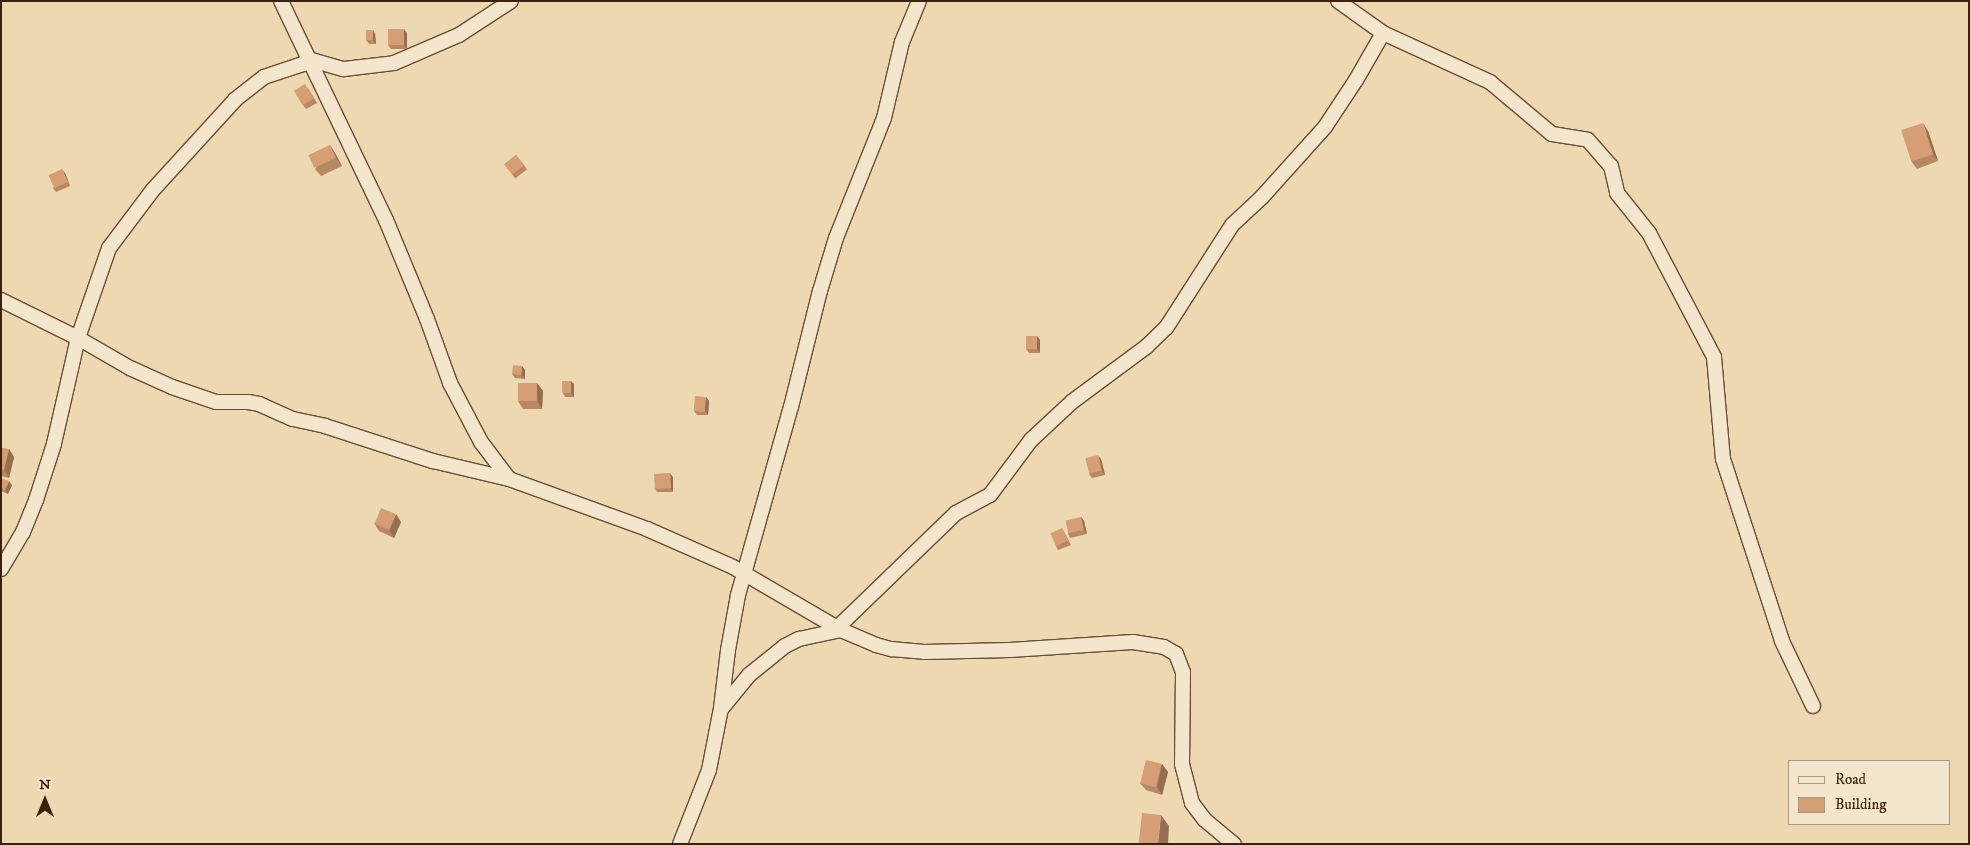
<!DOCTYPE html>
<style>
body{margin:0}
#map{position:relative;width:1970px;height:845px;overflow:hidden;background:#eed8b1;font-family:"IM FELL DW Pica",serif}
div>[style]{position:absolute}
.roads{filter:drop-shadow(1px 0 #674e36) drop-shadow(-1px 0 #674e36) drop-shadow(0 1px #674e36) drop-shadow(0 -1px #674e36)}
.street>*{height:14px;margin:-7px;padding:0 7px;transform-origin:7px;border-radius:7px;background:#f4e6cc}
.wall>*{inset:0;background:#b88865;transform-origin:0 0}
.shaded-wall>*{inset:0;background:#966f52}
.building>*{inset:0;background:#d69e75;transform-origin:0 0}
span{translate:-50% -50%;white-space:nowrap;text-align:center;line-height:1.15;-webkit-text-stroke:4.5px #f4e6cc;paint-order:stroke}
.frame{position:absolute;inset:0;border:2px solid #3a200d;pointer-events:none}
.legend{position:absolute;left:1788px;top:760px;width:162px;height:65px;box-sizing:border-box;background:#f4e6cc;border:1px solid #aa9780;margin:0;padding:6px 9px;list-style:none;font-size:15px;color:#3a200d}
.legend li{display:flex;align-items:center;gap:10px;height:25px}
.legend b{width:25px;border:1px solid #aa9780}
.north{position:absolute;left:20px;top:775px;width:50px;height:50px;-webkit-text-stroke:4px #f4e6cc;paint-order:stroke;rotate:0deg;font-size:14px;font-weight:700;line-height:20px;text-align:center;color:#3a200d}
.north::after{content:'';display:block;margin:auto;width:18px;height:22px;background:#3a200d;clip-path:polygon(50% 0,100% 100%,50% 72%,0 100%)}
</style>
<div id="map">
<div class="roads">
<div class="street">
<i style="left:281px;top:1px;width:243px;rotate:64.4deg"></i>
<i style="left:386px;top:220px;width:107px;rotate:67.5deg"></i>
<i style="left:427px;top:319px;width:68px;rotate:70.2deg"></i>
<i style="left:450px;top:383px;width:67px;rotate:62.3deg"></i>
<i style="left:481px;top:442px;width:46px;rotate:52.9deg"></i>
<i style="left:1383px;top:33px;width:118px;rotate:24.6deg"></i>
<i style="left:1490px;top:82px;width:81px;rotate:40deg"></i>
<i style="left:1552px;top:134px;width:36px;rotate:9deg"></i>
<i style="left:1588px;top:140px;width:35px;rotate:49deg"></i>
<i style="left:1611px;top:166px;width:28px;rotate:77deg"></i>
<i style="left:1617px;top:193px;width:51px;rotate:51.3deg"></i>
<i style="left:1649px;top:233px;width:140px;rotate:62.3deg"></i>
<i style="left:1714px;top:357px;width:102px;rotate:85deg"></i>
<i style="left:1723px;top:459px;width:191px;rotate:72deg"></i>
<i style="left:1782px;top:641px;width:72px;rotate:64.5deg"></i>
<i style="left:308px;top:59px;width:7px;rotate:135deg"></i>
<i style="left:303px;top:64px;width:41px;rotate:161.6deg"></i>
<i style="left:264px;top:77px;width:37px;rotate:142deg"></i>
<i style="left:235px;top:100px;width:123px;rotate:132.4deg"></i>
<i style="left:152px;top:191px;width:71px;rotate:127deg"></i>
<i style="left:109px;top:248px;width:95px;rotate:109deg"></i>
<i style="left:78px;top:338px;width:60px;rotate:30deg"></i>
<i style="left:130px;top:368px;width:46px;rotate:24.3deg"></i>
<i style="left:172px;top:387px;width:46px;rotate:18.8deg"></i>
<i style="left:216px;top:402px;width:32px"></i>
<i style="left:248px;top:402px;width:11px;rotate:10deg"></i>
<i style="left:259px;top:404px;width:37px;rotate:24deg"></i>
<i style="left:293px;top:419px;width:33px;rotate:12deg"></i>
<i style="left:325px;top:426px;width:114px;rotate:18deg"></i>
<i style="left:433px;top:461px;width:78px;rotate:13.3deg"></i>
<i style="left:509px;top:479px;width:147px;rotate:19.9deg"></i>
<i style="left:647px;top:529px;width:94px;rotate:23.8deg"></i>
<i style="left:733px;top:567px;width:125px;rotate:30.3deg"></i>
<i style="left:841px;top:630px;width:38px;rotate:23deg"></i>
<i style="left:876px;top:645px;width:16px;rotate:15deg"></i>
<i style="left:891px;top:649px;width:33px;rotate:5deg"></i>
<i style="left:924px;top:652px;width:86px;rotate:-1.3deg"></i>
<i style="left:1010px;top:650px;width:123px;rotate:-3.7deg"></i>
<i style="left:1133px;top:642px;width:31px;rotate:9deg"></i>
<i style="left:1164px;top:647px;width:14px;rotate:30deg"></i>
<i style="left:1176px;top:654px;width:19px;rotate:69deg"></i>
<i style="left:1183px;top:672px;width:92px;rotate:90.6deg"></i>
<i style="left:1182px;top:764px;width:40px;rotate:75.6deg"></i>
<i style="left:1192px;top:803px;width:21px;rotate:53deg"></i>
<i style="left:1205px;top:820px;width:38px;rotate:40deg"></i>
<i style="left:308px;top:59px;width:37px;rotate:16deg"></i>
<i style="left:344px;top:69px;width:50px;rotate:-6.8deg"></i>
<i style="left:394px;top:63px;width:71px;rotate:-23.3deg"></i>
<i style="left:459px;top:35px;width:62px;rotate:-33.2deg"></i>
<i style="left:1px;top:300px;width:86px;rotate:26.3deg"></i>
<i style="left:78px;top:338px;width:109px;rotate:102.8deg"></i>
<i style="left:54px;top:444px;width:59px;rotate:107.8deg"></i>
<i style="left:36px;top:500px;width:35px;rotate:112deg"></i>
<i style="left:23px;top:532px;width:43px;rotate:120.7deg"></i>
<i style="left:838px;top:627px;width:164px;rotate:-44deg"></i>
<i style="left:956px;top:513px;width:38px;rotate:-28deg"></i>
<i style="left:990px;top:495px;width:69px;rotate:-53.3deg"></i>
<i style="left:1031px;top:440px;width:57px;rotate:-42.9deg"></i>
<i style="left:1073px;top:401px;width:91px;rotate:-36.5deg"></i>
<i style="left:1146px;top:347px;width:28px;rotate:-44deg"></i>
<i style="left:1166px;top:328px;width:122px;rotate:-57.3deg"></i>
<i style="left:1232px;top:225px;width:41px;rotate:-43deg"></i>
<i style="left:1262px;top:197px;width:94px;rotate:-48deg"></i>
<i style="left:1325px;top:127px;width:56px;rotate:-56.6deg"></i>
<i style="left:1356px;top:80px;width:54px;rotate:-60.1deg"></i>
<i style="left:1383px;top:33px;width:55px;rotate:-144.6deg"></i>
<i style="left:722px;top:708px;width:43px;rotate:-50.7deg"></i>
<i style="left:749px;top:675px;width:46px;rotate:-38.9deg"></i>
<i style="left:785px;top:646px;width:16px;rotate:-27deg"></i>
<i style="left:799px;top:639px;width:43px;rotate:-12.1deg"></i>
<i style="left:680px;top:844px;width:79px;rotate:-68.6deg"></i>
<i style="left:709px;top:770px;width:63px;rotate:-79deg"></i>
<i style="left:721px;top:708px;width:58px;rotate:-83.1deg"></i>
<i style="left:728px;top:650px;width:56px;rotate:-79.7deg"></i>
<i style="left:738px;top:595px;width:195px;rotate:-74.3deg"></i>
<i style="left:791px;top:407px;width:120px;rotate:-76deg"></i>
<i style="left:820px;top:291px;width:55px;rotate:-73.2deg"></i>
<i style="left:836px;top:238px;width:129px;rotate:-68.2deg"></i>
<i style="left:884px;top:118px;width:78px;rotate:-76.7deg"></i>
<i style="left:902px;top:42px;width:44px;rotate:-67.5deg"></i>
</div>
</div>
<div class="wall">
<i style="clip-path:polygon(373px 30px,375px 34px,376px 44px,369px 44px,366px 40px)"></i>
<i style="clip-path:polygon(407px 33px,407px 49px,391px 49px,388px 45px)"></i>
<i style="clip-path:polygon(308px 88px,317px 103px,306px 109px,303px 105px)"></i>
<i style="clip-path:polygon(1928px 131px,1938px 161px,1917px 169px,1911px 161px)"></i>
<i style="clip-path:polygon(330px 145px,335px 153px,342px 166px,321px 176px,315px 169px)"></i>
<i style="left:516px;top:155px;width:18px;height:15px;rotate:52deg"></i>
<i style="clip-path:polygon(65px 173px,70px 186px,56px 192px,53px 188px)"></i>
<i style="clip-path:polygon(1037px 336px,1040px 340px,1040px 353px,1029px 353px,1026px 349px)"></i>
<i style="clip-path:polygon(522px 366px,525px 370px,525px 379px,515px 378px,512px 374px)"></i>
<i style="clip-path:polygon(537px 383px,543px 391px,542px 409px,523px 409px,518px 401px)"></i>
<i style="clip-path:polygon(574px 384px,574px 397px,565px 397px,563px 393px)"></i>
<i style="clip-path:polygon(706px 397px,709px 401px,708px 415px,697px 415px,694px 411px)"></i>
<i style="clip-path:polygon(1px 448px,9px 449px,14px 457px,9px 478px,1px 476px)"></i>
<i style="clip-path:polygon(1101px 459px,1105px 475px,1092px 478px,1089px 474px)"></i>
<i style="clip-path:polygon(673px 477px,673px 492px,657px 492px,654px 488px)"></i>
<i style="clip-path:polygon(1px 478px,12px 485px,8px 494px,1px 491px)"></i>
<i style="clip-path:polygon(1081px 517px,1084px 521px,1087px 534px,1070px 538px,1068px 534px)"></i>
<i style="clip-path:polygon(401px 522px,394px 538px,379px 531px,374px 523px)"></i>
<i style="clip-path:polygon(1062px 528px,1071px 545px,1058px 550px,1056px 546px)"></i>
<i style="clip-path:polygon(1162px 764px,1168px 772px,1162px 795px,1146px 790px,1140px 783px)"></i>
</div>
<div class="shaded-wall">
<i style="clip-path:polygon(404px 29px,407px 33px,407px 49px,404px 45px)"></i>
<i style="clip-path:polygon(373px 30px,375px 34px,376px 44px,373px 40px)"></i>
<i style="clip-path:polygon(1923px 123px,1928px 131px,1938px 161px,1933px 154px)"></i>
<i style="clip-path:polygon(330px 145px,335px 153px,342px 166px,336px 158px)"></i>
<i style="clip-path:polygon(62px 169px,65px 173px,70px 186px,68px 182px)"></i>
<i style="clip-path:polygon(1037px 336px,1040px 340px,1040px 353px,1037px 349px)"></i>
<i style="clip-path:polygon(522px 366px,525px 370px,525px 379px,522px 375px)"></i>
<i style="clip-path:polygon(571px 381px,574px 384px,574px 397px,571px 393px)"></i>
<i style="clip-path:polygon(537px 383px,543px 391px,542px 409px,537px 401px)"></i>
<i style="clip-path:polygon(706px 397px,709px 401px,708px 415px,705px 411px)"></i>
<i style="clip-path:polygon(9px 449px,14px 457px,9px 478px,4px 470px)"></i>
<i style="clip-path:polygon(1098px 455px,1101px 459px,1105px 475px,1102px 471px)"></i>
<i style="clip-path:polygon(670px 473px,673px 477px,673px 492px,671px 488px)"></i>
<i style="clip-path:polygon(9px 481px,12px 485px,8px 494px,5px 490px)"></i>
<i style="clip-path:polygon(396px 514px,401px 522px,394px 538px,389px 530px)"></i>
<i style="clip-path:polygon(1081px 517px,1084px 521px,1087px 534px,1084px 530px)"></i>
<i style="clip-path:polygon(1162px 764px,1168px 772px,1162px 795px,1157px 787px)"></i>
<i style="clip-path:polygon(1161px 815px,1169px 826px,1168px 844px,1158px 844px)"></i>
</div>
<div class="building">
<i style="left:404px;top:29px;width:16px;height:16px;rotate:90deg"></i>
<i style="left:366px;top:30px;width:7px;height:10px"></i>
<i style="left:305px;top:84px;width:17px;height:13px;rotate:59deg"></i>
<i style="left:1923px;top:123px;width:33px;height:23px;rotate:72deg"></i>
<i style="left:330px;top:145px;width:14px;height:24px;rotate:65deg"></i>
<i style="left:516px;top:155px;width:13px;height:15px;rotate:51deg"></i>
<i style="left:62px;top:169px;width:14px;height:15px;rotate:65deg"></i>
<i style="left:1026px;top:336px;width:11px;height:13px"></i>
<i style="left:513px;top:365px;width:9px;height:9px;rotate:6deg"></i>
<i style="left:562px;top:381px;width:9px;height:12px"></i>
<i style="left:518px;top:383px;width:19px;height:18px"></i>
<i style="left:695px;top:396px;width:11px;height:15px;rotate:5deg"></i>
<i style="clip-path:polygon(1px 448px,9px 449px,4px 470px,1px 469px)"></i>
<i style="left:1098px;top:455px;width:16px;height:13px;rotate:76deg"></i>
<i style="left:670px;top:473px;width:15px;height:16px;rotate:86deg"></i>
<i style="clip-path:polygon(1px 478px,9px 481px,5px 490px,1px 488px)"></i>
<i style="left:381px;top:508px;width:16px;height:17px;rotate:22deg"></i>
<i style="left:1081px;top:517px;width:13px;height:16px;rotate:77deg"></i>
<i style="left:1062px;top:528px;width:14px;height:13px;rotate:65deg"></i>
<i style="left:1146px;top:760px;width:16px;height:24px;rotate:14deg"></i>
<i style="left:1142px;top:813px;width:19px;height:31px;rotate:6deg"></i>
</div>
<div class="frame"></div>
<ul class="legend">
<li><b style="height:6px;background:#f4e6cc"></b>Road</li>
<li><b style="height:14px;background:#d69e75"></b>Building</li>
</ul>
<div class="north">N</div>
</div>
